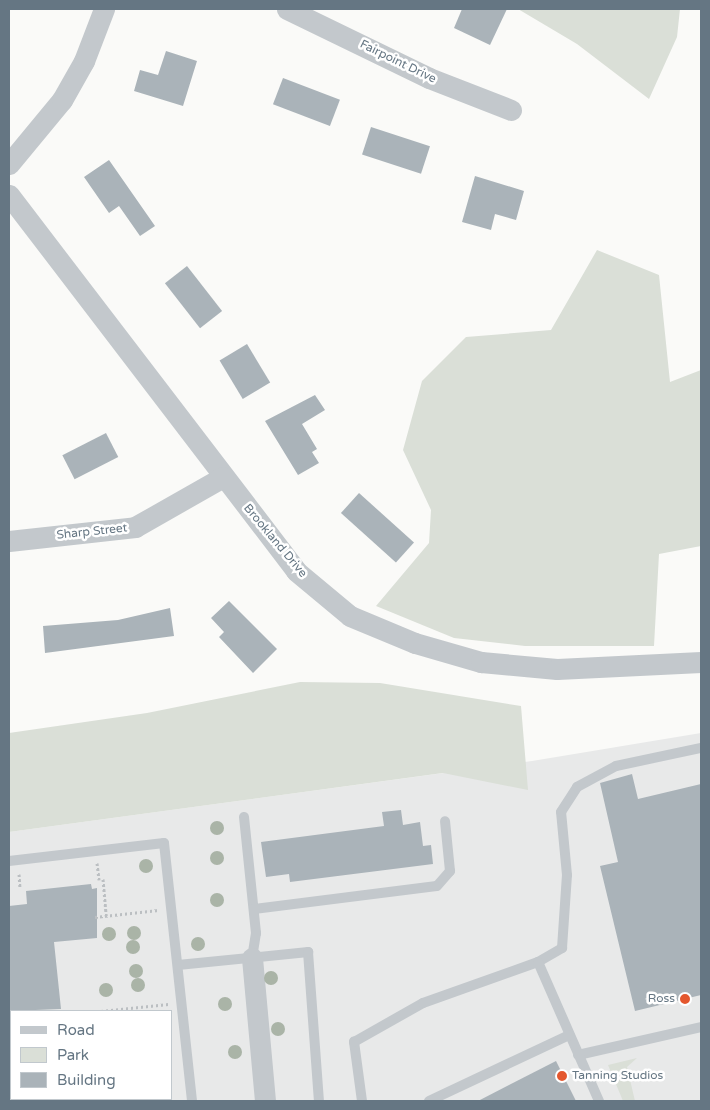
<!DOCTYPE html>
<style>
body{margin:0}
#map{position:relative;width:710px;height:1110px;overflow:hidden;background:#fafaf8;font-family:"Varela Round",sans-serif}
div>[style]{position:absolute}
.built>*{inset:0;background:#e8e9e9}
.green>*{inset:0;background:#dadfd7}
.building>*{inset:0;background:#aab3b9;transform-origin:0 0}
.path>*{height:3px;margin-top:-1.5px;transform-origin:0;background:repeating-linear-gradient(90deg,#bbbfc2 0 2.5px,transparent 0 5px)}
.lane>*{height:10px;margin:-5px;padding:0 5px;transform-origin:5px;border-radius:5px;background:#c3c8cc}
.street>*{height:21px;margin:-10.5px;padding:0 10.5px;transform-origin:10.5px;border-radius:10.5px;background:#c3c8cc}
.trees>*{width:14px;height:14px;margin:-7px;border-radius:50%;background:#aab4a7}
.dots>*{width:14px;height:14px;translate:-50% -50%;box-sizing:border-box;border:2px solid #fff;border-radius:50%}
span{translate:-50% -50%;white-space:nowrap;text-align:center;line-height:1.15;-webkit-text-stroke:5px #fff;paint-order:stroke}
.street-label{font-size:12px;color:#657683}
.poi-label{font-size:12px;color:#657683}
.right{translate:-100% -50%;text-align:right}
.left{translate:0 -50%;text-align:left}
.frame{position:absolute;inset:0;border:10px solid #657683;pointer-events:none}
.legend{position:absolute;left:10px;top:1010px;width:162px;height:90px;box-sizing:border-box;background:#fff;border:1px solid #c1c8cd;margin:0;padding:6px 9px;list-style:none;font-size:15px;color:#657683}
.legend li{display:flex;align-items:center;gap:10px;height:25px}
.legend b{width:25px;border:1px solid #c1c8cd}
</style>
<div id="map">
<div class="built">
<i style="clip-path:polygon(evenodd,701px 733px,701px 1101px,9px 1101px,9px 832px,532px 761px,701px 733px,11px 1011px,171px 1011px,171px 1099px,11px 1099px,11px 1011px)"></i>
</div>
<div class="green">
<i style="clip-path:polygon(518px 9px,680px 9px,677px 37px,649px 99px,577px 44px)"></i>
<i style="clip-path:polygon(597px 250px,659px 275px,670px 382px,701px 370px,701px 546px,659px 554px,654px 646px,525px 646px,454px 638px,376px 606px,429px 543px,431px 510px,403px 450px,422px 381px,466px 337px,551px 330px)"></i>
<i style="clip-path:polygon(300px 682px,380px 683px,521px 706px,528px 790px,443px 773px,9px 832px,9px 733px,147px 713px)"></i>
<i style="clip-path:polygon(637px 1058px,627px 1067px,635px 1101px,623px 1101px,608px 1065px)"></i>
</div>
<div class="building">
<i style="clip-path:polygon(462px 9px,507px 9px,490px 45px,454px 28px)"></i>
<i style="clip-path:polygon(166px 51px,197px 61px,183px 106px,134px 91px,140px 70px,158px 75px)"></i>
<i style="left:283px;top:78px;width:61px;height:28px;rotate:21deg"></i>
<i style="left:371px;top:127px;width:62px;height:29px;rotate:18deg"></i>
<i style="clip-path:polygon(109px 160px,155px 226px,140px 236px,119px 206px,109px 213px,84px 177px)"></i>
<i style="clip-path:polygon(475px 176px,524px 191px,516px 220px,495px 214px,491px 230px,462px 222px)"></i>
<i style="left:187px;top:266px;width:57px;height:28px;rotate:52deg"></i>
<i style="left:247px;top:344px;width:45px;height:32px;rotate:59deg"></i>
<i style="clip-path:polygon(315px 395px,325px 410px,302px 424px,317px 449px,312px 452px,319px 463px,298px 475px,265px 421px)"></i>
<i style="left:106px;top:433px;width:27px;height:49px;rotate:63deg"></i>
<i style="left:359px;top:493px;width:74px;height:27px;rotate:42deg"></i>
<i style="clip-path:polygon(229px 601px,277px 649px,253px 673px,219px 637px,224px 632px,211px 618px)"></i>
<i style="clip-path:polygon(170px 608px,174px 636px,45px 653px,43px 626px,118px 620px)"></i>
<i style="clip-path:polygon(632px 774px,638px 799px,701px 784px,701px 995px,635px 1011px,600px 866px,618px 862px,600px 783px)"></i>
<i style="clip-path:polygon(401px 810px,403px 825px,420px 822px,423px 846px,431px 845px,433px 864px,290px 882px,289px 874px,266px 877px,261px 842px,384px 826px,382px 812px)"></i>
<i style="clip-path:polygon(91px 884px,92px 889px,97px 888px,97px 938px,54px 942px,61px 1009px,10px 1011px,9px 906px,27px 904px,26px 891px)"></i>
<i style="clip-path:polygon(556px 1061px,576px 1101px,478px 1101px)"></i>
</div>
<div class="path">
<i style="left:97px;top:863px;width:17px;rotate:83deg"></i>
<i style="left:19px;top:874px;width:14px;rotate:86deg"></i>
<i style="left:103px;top:879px;width:37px;rotate:85deg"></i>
<i style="left:95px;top:917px;width:64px;rotate:-6.2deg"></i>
<i style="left:101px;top:1011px;width:68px;rotate:-5.9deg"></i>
</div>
<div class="lane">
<i style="left:244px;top:817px;width:117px;rotate:84.1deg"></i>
<i style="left:256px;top:933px;width:25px;rotate:99deg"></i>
<i style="left:9px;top:861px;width:156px;rotate:-6.6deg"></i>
<i style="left:164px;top:843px;width:260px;rotate:83.8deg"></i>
<i style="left:254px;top:909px;width:184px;rotate:-7.2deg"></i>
<i style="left:437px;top:886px;width:20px;rotate:-49deg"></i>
<i style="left:450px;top:871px;width:50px;rotate:-95.7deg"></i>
<i style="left:538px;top:962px;width:28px;rotate:-30deg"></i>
<i style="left:562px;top:948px;width:73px;rotate:-86.1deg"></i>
<i style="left:567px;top:875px;width:63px;rotate:-95.4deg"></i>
<i style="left:561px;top:812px;width:30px;rotate:-57deg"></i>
<i style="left:577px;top:787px;width:44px;rotate:-28.3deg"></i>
<i style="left:616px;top:766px;width:87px;rotate:-12deg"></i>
<i style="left:178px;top:965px;width:131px;rotate:-5.7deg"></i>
<i style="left:308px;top:952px;width:149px;rotate:85.8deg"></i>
<i style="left:578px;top:1055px;width:126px;rotate:-12.8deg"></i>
<i style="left:362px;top:1101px;width:60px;rotate:-97.7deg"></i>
<i style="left:354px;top:1042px;width:79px;rotate:-29.5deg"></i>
<i style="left:423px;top:1003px;width:122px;rotate:-19.6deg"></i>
<i style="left:538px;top:962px;width:152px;rotate:66.3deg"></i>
<i style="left:429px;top:1101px;width:155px;rotate:-25.2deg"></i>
</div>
<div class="street">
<i style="left:287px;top:9px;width:158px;rotate:25.9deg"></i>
<i style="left:429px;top:78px;width:88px;rotate:21.3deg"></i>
<i style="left:9px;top:164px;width:83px;rotate:-50.4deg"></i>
<i style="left:62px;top:100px;width:45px;rotate:-60.6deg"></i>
<i style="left:84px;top:61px;width:56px;rotate:-69deg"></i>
<i style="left:9px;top:195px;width:473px;rotate:52.6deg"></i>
<i style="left:296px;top:571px;width:70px;rotate:39.8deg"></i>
<i style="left:350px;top:616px;width:70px;rotate:22.6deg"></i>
<i style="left:415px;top:643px;width:69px;rotate:16.1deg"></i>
<i style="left:481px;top:662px;width:76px;rotate:5.3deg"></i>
<i style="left:557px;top:669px;width:144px;rotate:-2.8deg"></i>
<i style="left:9px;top:541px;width:127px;rotate:-6.3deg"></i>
<i style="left:135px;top:527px;width:101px;rotate:-29.6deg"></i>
<i style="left:252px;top:958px;width:144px;rotate:84.8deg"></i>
</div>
<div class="trees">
<i style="left:217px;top:828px"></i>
<i style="left:217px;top:858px"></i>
<i style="left:146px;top:866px"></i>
<i style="left:217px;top:900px"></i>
<i style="left:134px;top:933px"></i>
<i style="left:109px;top:934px"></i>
<i style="left:198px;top:944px"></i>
<i style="left:133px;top:947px"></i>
<i style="left:136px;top:971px"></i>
<i style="left:271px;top:978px"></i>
<i style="left:138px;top:985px"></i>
<i style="left:106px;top:990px"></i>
<i style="left:225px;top:1004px"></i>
<i style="left:278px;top:1029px"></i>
<i style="left:235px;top:1052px"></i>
</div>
<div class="dots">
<i style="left:685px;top:999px;background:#e4572e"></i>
<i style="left:562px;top:1076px;background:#e4572e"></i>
</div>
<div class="street-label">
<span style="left:398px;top:62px;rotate:26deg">Fairpoint Drive</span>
<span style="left:92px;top:532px;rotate:-6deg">Sharp Street</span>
<span style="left:275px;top:541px;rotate:50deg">Brookland Drive</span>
</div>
<div class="poi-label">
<span class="right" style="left:675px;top:999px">Ross</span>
<span class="left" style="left:572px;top:1076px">Tanning Studios</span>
</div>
<div class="frame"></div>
<ul class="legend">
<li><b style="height:6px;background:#c3c8cc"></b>Road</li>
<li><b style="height:14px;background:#dadfd7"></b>Park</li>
<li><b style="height:14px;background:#aab3b9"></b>Building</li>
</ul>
</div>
